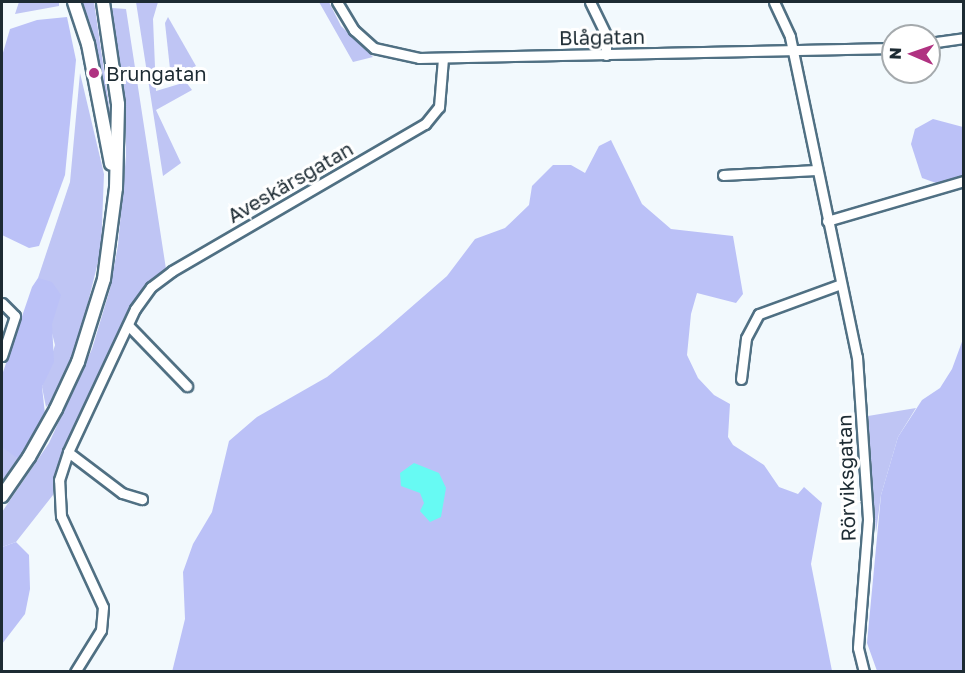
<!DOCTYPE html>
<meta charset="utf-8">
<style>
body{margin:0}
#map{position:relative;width:965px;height:673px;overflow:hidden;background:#f2f9fd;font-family:"Golos Text",sans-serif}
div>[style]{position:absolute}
.green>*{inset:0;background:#bfc5f4}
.forest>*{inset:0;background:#bbc1f7}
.water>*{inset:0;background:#67faf3}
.roads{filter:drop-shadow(2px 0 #507083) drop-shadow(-2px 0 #507083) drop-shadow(0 2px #507083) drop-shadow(0 -2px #507083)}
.minor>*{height:9px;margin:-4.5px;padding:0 4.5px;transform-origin:4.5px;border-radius:4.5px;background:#fff}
.tertiary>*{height:12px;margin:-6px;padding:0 6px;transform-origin:6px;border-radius:6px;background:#fff}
.dots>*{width:16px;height:16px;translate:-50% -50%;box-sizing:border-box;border:3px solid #fff;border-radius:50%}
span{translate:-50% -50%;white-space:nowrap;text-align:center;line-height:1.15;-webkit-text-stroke:6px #fff;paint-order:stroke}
.street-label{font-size:20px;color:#1d2b33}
.poi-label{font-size:20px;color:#1d2b33}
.left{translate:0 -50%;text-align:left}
.frame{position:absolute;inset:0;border:3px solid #1d2b33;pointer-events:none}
.north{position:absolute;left:881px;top:24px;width:60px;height:60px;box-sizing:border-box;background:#fff;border:2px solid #a5aaad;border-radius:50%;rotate:272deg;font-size:16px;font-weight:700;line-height:24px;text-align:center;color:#1d2b33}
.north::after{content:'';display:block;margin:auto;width:21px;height:27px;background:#b03281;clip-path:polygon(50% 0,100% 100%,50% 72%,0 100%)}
</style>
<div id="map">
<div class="green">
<i style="clip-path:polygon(19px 2px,59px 2px,59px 6px,15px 14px)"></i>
<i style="clip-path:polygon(82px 2px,94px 2px,111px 118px,90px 23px)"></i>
<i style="clip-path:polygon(136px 2px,158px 2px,153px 19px,156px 91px,186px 82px,192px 90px,156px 110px,181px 163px,163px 176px)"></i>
<i style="clip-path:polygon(319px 2px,329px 2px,341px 26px,373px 57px,353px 62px)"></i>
<i style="clip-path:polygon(112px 8px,126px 9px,166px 269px,144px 287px,130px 309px,59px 463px,53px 495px,16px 542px,2px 547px,2px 512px,49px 443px,92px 349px,110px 289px,118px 245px,126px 156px,125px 102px)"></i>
<i style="clip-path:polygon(168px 17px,196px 66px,171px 78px,165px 23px)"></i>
<i style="clip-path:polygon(80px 73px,104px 174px,101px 250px,78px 343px,53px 400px,46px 407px,42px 387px,55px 345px,38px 278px,70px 182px)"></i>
<i style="clip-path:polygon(916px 408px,898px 437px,881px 495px,876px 533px,868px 416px)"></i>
<i style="clip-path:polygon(4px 446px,18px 459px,2px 483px,2px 447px)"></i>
</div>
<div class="forest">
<i style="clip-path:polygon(67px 17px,76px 60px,65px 175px,39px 246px,29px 248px,2px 235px,2px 56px,10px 29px,37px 20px)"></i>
<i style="clip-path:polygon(933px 119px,963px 127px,963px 175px,936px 183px,922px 178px,911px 144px,915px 129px)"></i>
<i style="clip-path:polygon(611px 140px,642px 204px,671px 229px,733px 236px,743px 294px,736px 303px,697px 293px,691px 314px,687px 355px,698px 378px,714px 395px,730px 404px,728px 437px,733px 445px,764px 465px,779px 487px,798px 494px,804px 487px,822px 503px,811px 564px,832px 671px,172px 672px,185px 619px,183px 572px,193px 544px,212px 512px,229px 441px,257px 417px,327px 377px,378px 336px,447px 276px,475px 239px,505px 228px,529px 205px,532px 186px,553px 165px,571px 165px,585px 173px,599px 146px)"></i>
<i style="clip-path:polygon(38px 278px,52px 282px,61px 295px,52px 324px,54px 362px,42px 387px,45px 414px,18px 459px,2px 447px,2px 375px,32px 287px)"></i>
<i style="clip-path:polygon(963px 339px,963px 671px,877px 671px,867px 643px,881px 495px,898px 437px,922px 400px,940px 388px,952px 369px)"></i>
<i style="clip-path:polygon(16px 542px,29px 555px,30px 589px,25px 614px,2px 644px,2px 547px)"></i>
</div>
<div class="water">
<i style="clip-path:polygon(414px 463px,439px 473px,446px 488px,441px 517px,430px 522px,420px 511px,424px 503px,420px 493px,401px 486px,400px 473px)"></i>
</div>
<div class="roads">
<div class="minor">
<i style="left:337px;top:2px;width:33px;rotate:59deg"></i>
<i style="left:354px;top:30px;width:27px;rotate:42deg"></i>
<i style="left:374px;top:48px;width:46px;rotate:12.5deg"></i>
<i style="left:419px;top:58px;width:474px;rotate:-1.2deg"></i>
<i style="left:590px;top:2px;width:37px;rotate:64deg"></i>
<i style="left:606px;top:35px;width:20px;rotate:90deg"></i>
<i style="left:774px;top:2px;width:38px;rotate:65deg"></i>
<i style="left:790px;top:37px;width:327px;rotate:78.2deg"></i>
<i style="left:857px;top:357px;width:163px;rotate:86.1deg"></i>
<i style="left:868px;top:520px;width:128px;rotate:94.5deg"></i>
<i style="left:858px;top:648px;width:25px;rotate:76deg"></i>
<i style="left:929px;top:43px;width:35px;rotate:-8deg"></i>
<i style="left:723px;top:175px;width:93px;rotate:-3.1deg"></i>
<i style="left:827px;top:221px;width:143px;rotate:-16.3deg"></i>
<i style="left:2px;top:303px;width:18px;rotate:45deg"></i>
<i style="left:15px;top:316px;width:42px;rotate:108deg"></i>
<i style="left:128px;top:325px;width:85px;rotate:46deg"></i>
<i style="left:741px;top:379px;width:41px;rotate:-83deg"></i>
<i style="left:746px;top:338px;width:27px;rotate:-62deg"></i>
<i style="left:759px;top:314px;width:87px;rotate:-20.1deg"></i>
<i style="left:68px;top:452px;width:68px;rotate:37.2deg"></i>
<i style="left:122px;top:493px;width:21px;rotate:17deg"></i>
<i style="left:75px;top:672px;width:49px;rotate:-58.2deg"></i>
<i style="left:101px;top:630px;width:23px;rotate:-85deg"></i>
<i style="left:103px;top:607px;width:100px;rotate:-114.8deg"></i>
<i style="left:61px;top:516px;width:36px;rotate:-93deg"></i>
<i style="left:59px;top:480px;width:29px;rotate:-72deg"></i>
<i style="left:68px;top:452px;width:158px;rotate:-64.9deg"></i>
<i style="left:135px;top:309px;width:27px;rotate:-54deg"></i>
<i style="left:151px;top:287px;width:26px;rotate:-37deg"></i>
<i style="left:172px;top:271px;width:293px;rotate:-30.2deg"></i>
<i style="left:425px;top:124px;width:22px;rotate:-51deg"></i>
<i style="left:439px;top:107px;width:49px;rotate:-85.3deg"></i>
</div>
<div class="tertiary">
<i style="left:74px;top:2px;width:44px;rotate:71.6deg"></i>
<i style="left:88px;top:44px;width:122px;rotate:79.1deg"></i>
<i style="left:2px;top:496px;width:47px;rotate:-55.3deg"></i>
<i style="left:29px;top:457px;width:55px;rotate:-60.6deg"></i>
<i style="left:56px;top:409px;width:52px;rotate:-64.9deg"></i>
<i style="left:78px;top:362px;width:87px;rotate:-72.6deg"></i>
<i style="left:104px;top:279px;width:92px;rotate:-82.5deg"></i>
<i style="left:116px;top:188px;width:84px;rotate:-88.6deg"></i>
<i style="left:118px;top:104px;width:103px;rotate:-98.4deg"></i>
</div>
</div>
<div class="dots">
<i style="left:94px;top:73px;background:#b03281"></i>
</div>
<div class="street-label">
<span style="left:602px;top:37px;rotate:-1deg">Blågatan</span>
<span style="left:290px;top:182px;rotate:-30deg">Aveskärsgatan</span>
<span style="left:846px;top:478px;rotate:-92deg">Rörviksgatan</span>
</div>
<div class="poi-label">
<span class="left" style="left:106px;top:73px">Brungatan</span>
</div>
<div class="frame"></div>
<div class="north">N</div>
</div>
